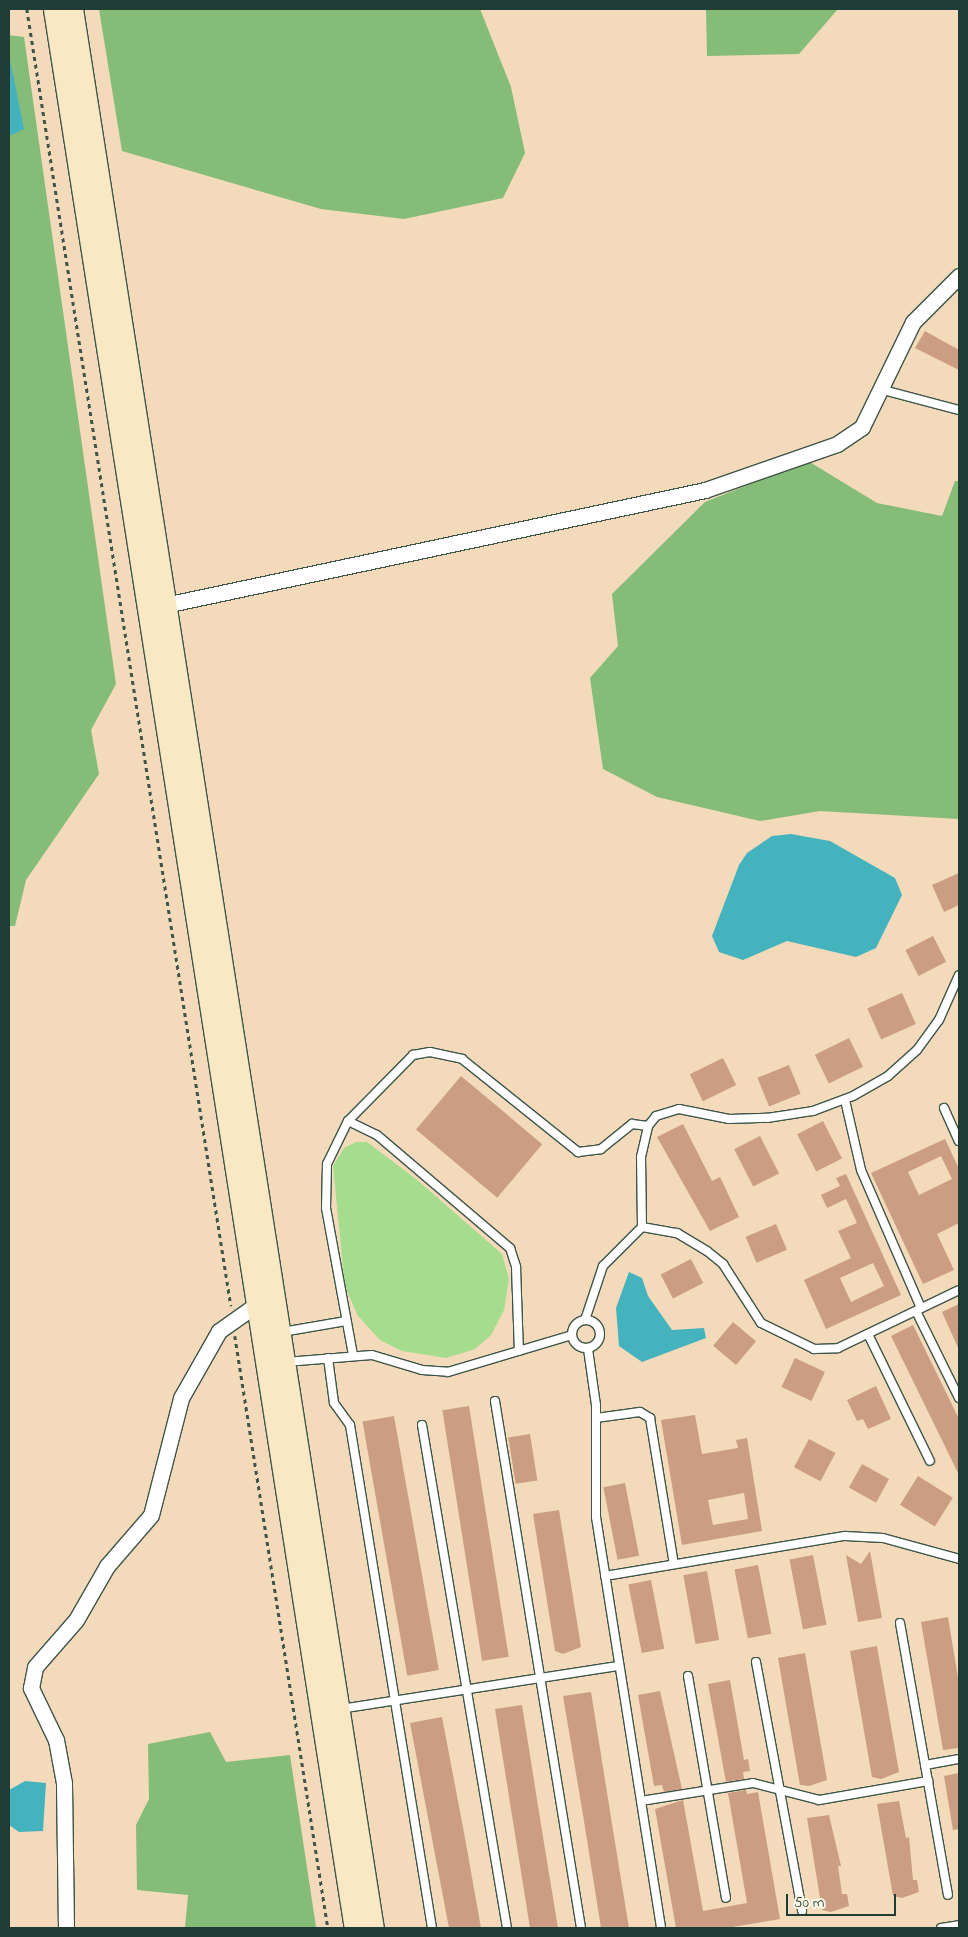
<!DOCTYPE html>
<style>
body{margin:0}
#map{position:relative;width:968px;height:1937px;overflow:hidden;background:#f2daba;font-family:"Indie Flower",sans-serif}
div>[style]{position:absolute}
.green>*{inset:0;background:#a6dc8d}
.forest>*{inset:0;background:#84bc78}
.water>*{inset:0;background:#44b3be}
.building>*{inset:0;background:#cb9e83;transform-origin:0 0}
.path>*{height:2.5px;margin-top:-1.25px;transform-origin:0;background:repeating-linear-gradient(90deg,#3f5548 0 4px,transparent 0 8px)}
.roads{filter:drop-shadow(1px 0 #3f5548) drop-shadow(-1px 0 #3f5548) drop-shadow(0 1px #3f5548) drop-shadow(0 -1px #3f5548)}
.service>*{height:8px;margin:-4px;padding:0 4px;transform-origin:4px;border-radius:4px;background:#fff}
.service>.ring{margin:-4px;padding:0;box-sizing:content-box;background:none;border:8px solid #fff;border-radius:50%}
.minor>*{height:15px;margin:-7.5px;padding:0 7.5px;transform-origin:7.5px;border-radius:7.5px;background:#fff}
.secondary>*{height:21px;margin:-10.5px;padding:0 10.5px;transform-origin:10.5px;border-radius:10.5px;background:#f8e8c3}
span{translate:-50% -50%;white-space:nowrap;text-align:center;line-height:1.15;-webkit-text-stroke:4px #fcf5e5;paint-order:stroke}
.frame{position:absolute;inset:0;border:10px solid #1f3d34;pointer-events:none}
.scale{position:absolute;left:786px;top:1894px;width:110px;height:22px;box-sizing:border-box;border:2px solid #1f3d34;border-top:0;padding-left:6px;font-size:15px;line-height:18px;white-space:nowrap;color:#1f3d34;-webkit-text-stroke:4px #fcf5e5;paint-order:stroke}
</style>
<div id="map">
<div class="green">
<i style="clip-path:polygon(356px 1142px,367px 1142px,416px 1179px,502px 1254px,509px 1279px,504px 1310px,491px 1335px,475px 1349px,446px 1358px,402px 1351px,380px 1340px,358px 1316px,345px 1287px,333px 1166px,344px 1148px)"></i>
</div>
<div class="forest">
<i style="clip-path:polygon(99px 9px,480px 9px,511px 87px,525px 153px,503px 198px,404px 219px,321px 209px,122px 151px)"></i>
<i style="clip-path:polygon(706px 9px,838px 9px,799px 54px,707px 56px)"></i>
<i style="clip-path:polygon(9px 35px,24px 37px,116px 684px,91px 730px,99px 774px,26px 880px,15px 926px,9px 926px)"></i>
<i style="clip-path:polygon(808px 461px,877px 503px,942px 516px,955px 481px,959px 481px,959px 819px,820px 811px,760px 821px,657px 797px,603px 769px,590px 678px,618px 646px,612px 594px,705px 502px)"></i>
<i style="clip-path:polygon(210px 1732px,226px 1762px,290px 1755px,316px 1927px,185px 1928px,188px 1895px,137px 1890px,136px 1825px,149px 1799px,148px 1744px)"></i>
</div>
<div class="water">
<i style="clip-path:polygon(9px 55px,24px 129px,9px 136px)"></i>
<i style="clip-path:polygon(791px 834px,830px 841px,895px 878px,902px 895px,876px 948px,856px 957px,787px 941px,743px 960px,719px 952px,712px 936px,739px 865px,747px 853px,772px 836px)"></i>
<i style="clip-path:polygon(629px 1272px,642px 1278px,648px 1296px,672px 1330px,704px 1328px,706px 1338px,642px 1362px,619px 1346px,616px 1308px)"></i>
<i style="clip-path:polygon(25px 1781px,46px 1783px,43px 1831px,19px 1832px,9px 1825px,9px 1790px)"></i>
</div>
<div class="building">
<i style="clip-path:polygon(925px 331px,959px 350px,959px 370px,915px 348px)"></i>
<i style="clip-path:polygon(959px 873px,959px 905px,944px 912px,932px 885px)"></i>
<i style="left:933px;top:936px;width:29px;height:31px;rotate:63deg"></i>
<i style="left:902px;top:993px;width:34px;height:38px;rotate:66deg"></i>
<i style="left:849px;top:1038px;width:32px;height:38px;rotate:64deg"></i>
<i style="left:723px;top:1058px;width:30px;height:37px;rotate:64deg"></i>
<i style="left:789px;top:1065px;width:31px;height:34px;rotate:68deg"></i>
<i style="left:461px;top:1076px;width:106px;height:70px;rotate:40deg"></i>
<i style="left:823px;top:1121px;width:42px;height:29px;rotate:63deg"></i>
<i style="clip-path:polygon(683px 1124px,712px 1181px,720px 1177px,739px 1217px,710px 1231px,657px 1137px)"></i>
<i style="left:760px;top:1136px;width:42px;height:29px;rotate:63deg"></i>
<i style="clip-path:polygon(evenodd,945px 1139px,959px 1169px,959px 1223px,937px 1234px,954px 1270px,923px 1284px,871px 1173px,945px 1139px,941px 1156px,952px 1179px,919px 1195px,908px 1172px,941px 1156px)"></i>
<i style="clip-path:polygon(evenodd,846px 1174px,901px 1295px,826px 1329px,804px 1280px,851px 1258px,838px 1231px,857px 1223px,846px 1199px,827px 1208px,821px 1195px,840px 1186px,836px 1178px,846px 1174px,873px 1263px,884px 1286px,851px 1302px,840px 1278px,873px 1263px)"></i>
<i style="left:776px;top:1224px;width:28px;height:33px;rotate:67deg"></i>
<i style="left:691px;top:1259px;width:27px;height:34px;rotate:63deg"></i>
<i style="clip-path:polygon(959px 1304px,959px 1350px,942px 1312px)"></i>
<i style="left:733px;top:1322px;width:30px;height:31px;rotate:40deg"></i>
<i style="clip-path:polygon(913px 1325px,959px 1419px,959px 1475px,891px 1336px)"></i>
<i style="left:795px;top:1358px;width:33px;height:32px;rotate:25deg"></i>
<i style="clip-path:polygon(876px 1386px,891px 1419px,868px 1429px,863px 1419px,857px 1421px,847px 1400px)"></i>
<i style="left:469px;top:1406px;width:254px;height:27px;rotate:81deg"></i>
<i style="clip-path:polygon(evenodd,695px 1415px,702px 1454px,738px 1448px,736px 1440px,747px 1438px,762px 1531px,682px 1545px,661px 1420px,695px 1415px,744px 1493px,748px 1519px,713px 1525px,708px 1500px,744px 1493px)"></i>
<i style="left:394px;top:1416px;width:258px;height:32px;rotate:80deg"></i>
<i style="left:530px;top:1434px;width:47px;height:22px;rotate:81deg"></i>
<i style="left:809px;top:1439px;width:30px;height:32px;rotate:28deg"></i>
<i style="left:862px;top:1464px;width:31px;height:27px;rotate:29deg"></i>
<i style="left:918px;top:1476px;width:41px;height:34px;rotate:32deg"></i>
<i style="left:625px;top:1483px;width:74px;height:22px;rotate:79deg"></i>
<i style="clip-path:polygon(559px 1510px,581px 1647px,563px 1654px,555px 1651px,533px 1514px)"></i>
<i style="clip-path:polygon(870px 1551px,882px 1618px,858px 1622px,846px 1555px,861px 1564px)"></i>
<i style="left:813px;top:1555px;width:71px;height:24px;rotate:79deg"></i>
<i style="left:758px;top:1565px;width:70px;height:24px;rotate:79deg"></i>
<i style="left:707px;top:1571px;width:70px;height:24px;rotate:80deg"></i>
<i style="left:651px;top:1580px;width:70px;height:23px;rotate:79deg"></i>
<i style="clip-path:polygon(948px 1617px,959px 1684px,959px 1748px,943px 1750px,921px 1622px)"></i>
<i style="clip-path:polygon(877px 1646px,899px 1772px,881px 1779px,872px 1777px,850px 1651px)"></i>
<i style="clip-path:polygon(805px 1653px,827px 1780px,809px 1786px,800px 1785px,778px 1658px)"></i>
<i style="clip-path:polygon(730px 1680px,744px 1760px,748px 1759px,750px 1771px,743px 1772px,744px 1779px,726px 1782px,708px 1684px)"></i>
<i style="clip-path:polygon(660px 1691px,682px 1789px,664px 1792px,662px 1785px,654px 1786px,638px 1695px)"></i>
<i style="clip-path:polygon(591px 1692px,612px 1824px,629px 1928px,601px 1928px,583px 1815px,563px 1696px)"></i>
<i style="clip-path:polygon(522px 1705px,543px 1837px,558px 1928px,530px 1928px,514px 1828px,495px 1709px)"></i>
<i style="clip-path:polygon(442px 1717px,465px 1838px,481px 1928px,449px 1928px,410px 1723px)"></i>
<i style="clip-path:polygon(959px 1773px,959px 1829px,953px 1830px,944px 1776px)"></i>
<i style="clip-path:polygon(746px 1790px,747px 1794px,758px 1792px,780px 1919px,726px 1928px,676px 1928px,655px 1809px,683px 1800px,703px 1911px,747px 1903px,728px 1793px)"></i>
<i style="clip-path:polygon(899px 1801px,906px 1838px,909px 1837px,913px 1880px,917px 1880px,919px 1892px,902px 1898px,893px 1896px,877px 1804px)"></i>
<i style="clip-path:polygon(829px 1815px,841px 1866px,838px 1866px,842px 1894px,847px 1894px,849px 1906px,831px 1912px,822px 1910px,807px 1818px)"></i>
</div>
<div class="path">
<i style="left:27px;top:9px;width:1313px;rotate:81.06deg"></i>
<i style="left:235px;top:1336px;width:599px;rotate:81.07deg"></i>
</div>
<div class="roads">
<div class="service">
<i style="left:879px;top:389px;width:83px;rotate:14.7deg"></i>
<i style="left:845px;top:1100px;width:72px;rotate:77.1deg"></i>
<i style="left:861px;top:1170px;width:150px;rotate:66.5deg"></i>
<i style="left:944px;top:1108px;width:36px;rotate:66deg"></i>
<i style="left:348px;top:1121px;width:32px;rotate:26deg"></i>
<i style="left:377px;top:1135px;width:175px;rotate:40.4deg"></i>
<i style="left:510px;top:1248px;width:20px;rotate:72deg"></i>
<i style="left:516px;top:1267px;width:84px;rotate:88deg"></i>
<i style="left:642px;top:1227px;width:70px;rotate:-90.8deg"></i>
<i style="left:641px;top:1157px;width:32px;rotate:-77deg"></i>
<i style="left:648px;top:1126px;width:13px;rotate:-51deg"></i>
<i style="left:656px;top:1116px;width:24px;rotate:-17deg"></i>
<i style="left:679px;top:1109px;width:51px;rotate:11.3deg"></i>
<i style="left:729px;top:1119px;width:38px;rotate:-2deg"></i>
<i style="left:767px;top:1118px;width:47px;rotate:-8.7deg"></i>
<i style="left:813px;top:1111px;width:43px;rotate:-20.6deg"></i>
<i style="left:853px;top:1096px;width:40px;rotate:-29.7deg"></i>
<i style="left:888px;top:1076px;width:39px;rotate:-42deg"></i>
<i style="left:917px;top:1050px;width:37px;rotate:-54deg"></i>
<i style="left:939px;top:1020px;width:49px;rotate:-66deg"></i>
<i style="left:916px;top:1311px;width:97px;rotate:63.7deg"></i>
<i class="ring" style="left:572px;top:1320px;width:20px;height:20px"></i>
<i style="left:585px;top:1320px;width:57px;rotate:-71.6deg"></i>
<i style="left:603px;top:1266px;width:55px;rotate:-45deg"></i>
<i style="left:642px;top:1227px;width:36px;rotate:10deg"></i>
<i style="left:677px;top:1233px;width:35px;rotate:31deg"></i>
<i style="left:707px;top:1251px;width:21px;rotate:39deg"></i>
<i style="left:723px;top:1264px;width:70px;rotate:57.2deg"></i>
<i style="left:761px;top:1323px;width:59px;rotate:26.1deg"></i>
<i style="left:814px;top:1349px;width:24px;rotate:-2deg"></i>
<i style="left:838px;top:1348px;width:134px;rotate:-25.6deg"></i>
<i style="left:282px;top:1332px;width:65px;rotate:-9.8deg"></i>
<i style="left:868px;top:1334px;width:141px;rotate:64deg"></i>
<i style="left:588px;top:1349px;width:57px;rotate:81.9deg"></i>
<i style="left:596px;top:1405px;width:112px;rotate:90deg"></i>
<i style="left:596px;top:1517px;width:416px;rotate:81deg"></i>
<i style="left:353px;top:1355px;width:149px;rotate:-100.4deg"></i>
<i style="left:326px;top:1208px;width:44px;rotate:-88.7deg"></i>
<i style="left:327px;top:1164px;width:48px;rotate:-64deg"></i>
<i style="left:348px;top:1121px;width:93px;rotate:-45.4deg"></i>
<i style="left:413px;top:1055px;width:17px;rotate:-10deg"></i>
<i style="left:430px;top:1052px;width:33px;rotate:12deg"></i>
<i style="left:462px;top:1059px;width:149px;rotate:38.7deg"></i>
<i style="left:578px;top:1152px;width:23px;rotate:-7deg"></i>
<i style="left:601px;top:1149px;width:40px;rotate:-39deg"></i>
<i style="left:632px;top:1124px;width:16px;rotate:7deg"></i>
<i style="left:328px;top:1358px;width:45px;rotate:82.4deg"></i>
<i style="left:334px;top:1403px;width:27px;rotate:54deg"></i>
<i style="left:350px;top:1425px;width:510px;rotate:80.74deg"></i>
<i style="left:286px;top:1362px;width:86px;rotate:-4.7deg"></i>
<i style="left:372px;top:1355px;width:52px;rotate:16.7deg"></i>
<i style="left:422px;top:1370px;width:26px;rotate:4deg"></i>
<i style="left:448px;top:1372px;width:129px;rotate:-16.6deg"></i>
<i style="left:495px;top:1401px;width:534px;rotate:80.73deg"></i>
<i style="left:596px;top:1418px;width:44px;rotate:-7.8deg"></i>
<i style="left:640px;top:1412px;width:12px;rotate:31deg"></i>
<i style="left:650px;top:1418px;width:148px;rotate:80.7deg"></i>
<i style="left:422px;top:1425px;width:510px;rotate:80.41deg"></i>
<i style="left:605px;top:1576px;width:243px;rotate:-9.5deg"></i>
<i style="left:845px;top:1536px;width:38px;rotate:3deg"></i>
<i style="left:883px;top:1538px;width:79px;rotate:15.4deg"></i>
<i style="left:900px;top:1623px;width:276px;rotate:80deg"></i>
<i style="left:756px;top:1662px;width:253px;rotate:79.5deg"></i>
<i style="left:688px;top:1676px;width:225px;rotate:80.3deg"></i>
<i style="left:340px;top:1709px;width:282px;rotate:-8.8deg"></i>
<i style="left:925px;top:1765px;width:35px;rotate:-10deg"></i>
<i style="left:641px;top:1801px;width:113px;rotate:-9.1deg"></i>
<i style="left:753px;top:1783px;width:68px;rotate:14.4deg"></i>
<i style="left:819px;top:1800px;width:111px;rotate:-9.9deg"></i>
<i style="left:941px;top:1928px;width:18px;rotate:-9deg"></i>
</div>
<div class="minor">
<i style="left:165px;top:605px;width:552px;rotate:-12.02deg"></i>
<i style="left:705px;top:490px;width:140px;rotate:-19.2deg"></i>
<i style="left:837px;top:444px;width:30px;rotate:-34deg"></i>
<i style="left:862px;top:427px;width:117px;rotate:-64.1deg"></i>
<i style="left:913px;top:322px;width:65px;rotate:-45deg"></i>
<i style="left:66px;top:1928px;width:145px;rotate:-90.8deg"></i>
<i style="left:64px;top:1783px;width:44px;rotate:-100.5deg"></i>
<i style="left:56px;top:1740px;width:58px;rotate:-115.7deg"></i>
<i style="left:31px;top:1688px;width:21px;rotate:-79deg"></i>
<i style="left:35px;top:1667px;width:62px;rotate:-48.9deg"></i>
<i style="left:76px;top:1620px;width:62px;rotate:-60.1deg"></i>
<i style="left:107px;top:1566px;width:67px;rotate:-49.2deg"></i>
<i style="left:151px;top:1515px;width:121px;rotate:-75.6deg"></i>
<i style="left:181px;top:1398px;width:77px;rotate:-60.4deg"></i>
<i style="left:219px;top:1331px;width:47px;rotate:-35.4deg"></i>
</div>
<div class="secondary">
<i style="left:54px;top:9px;width:1942px;rotate:81.09deg"></i>
<i style="left:72px;top:9px;width:1942px;rotate:81.09deg"></i>
</div>
</div>
<div class="frame"></div>
<div class="scale">50 m</div>
</div>
